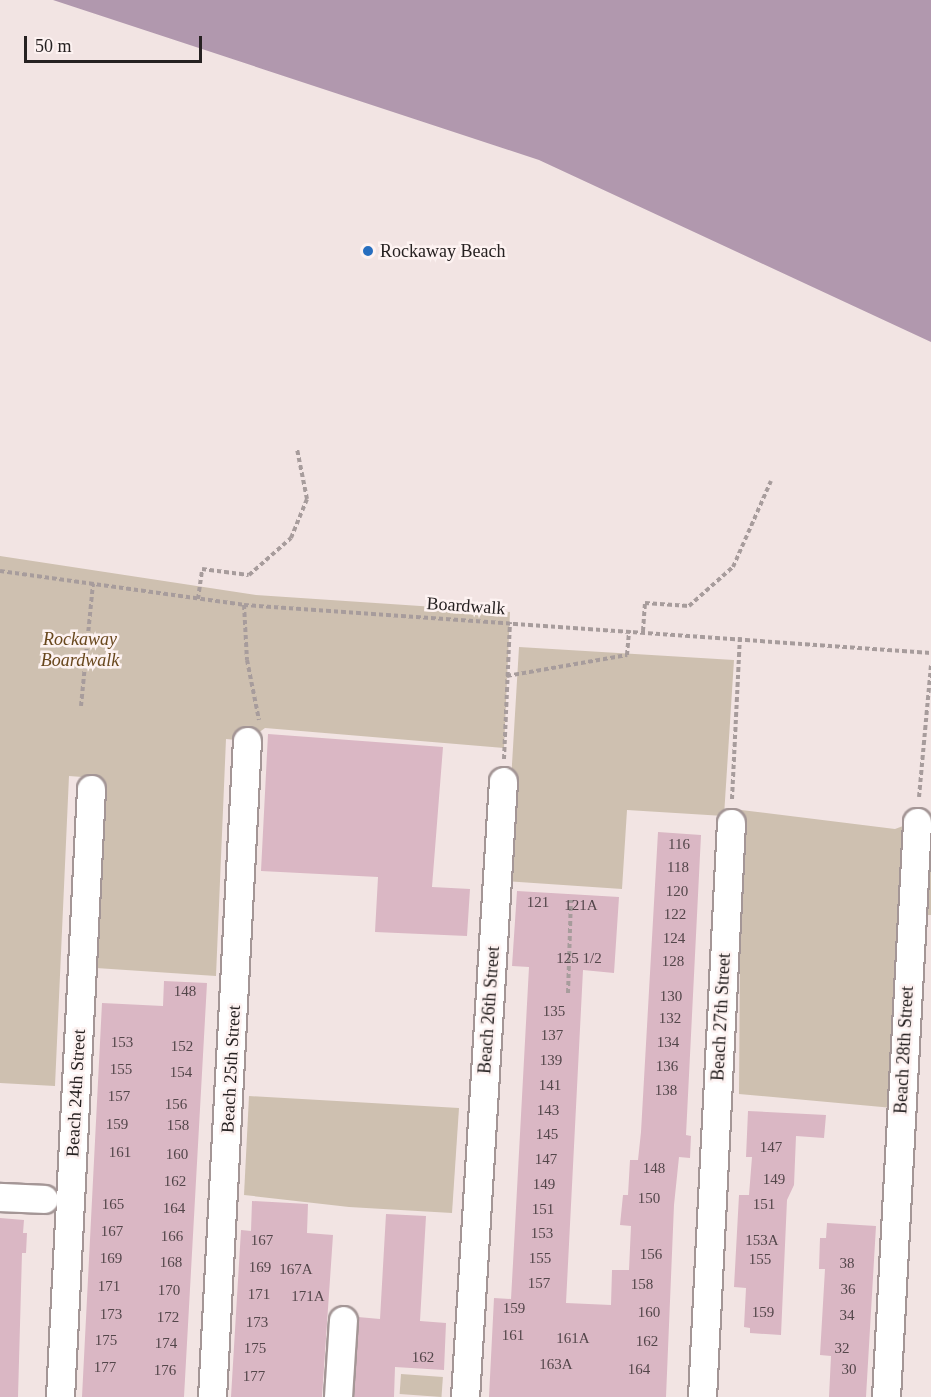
<!DOCTYPE html>
<style>
body{margin:0}
#map{position:relative;width:931px;height:1397px;overflow:hidden;background:#f2e4e3;font-family:"Times New Roman",serif}
div>[style]{position:absolute}
.green>*{inset:0;background:#cec0b0;transform-origin:0 0}
.water>*{inset:0;background:#b198ae}
.building>*{inset:0;background:#dab7c4}
.path>*{height:4px;margin-top:-2px;transform-origin:0;background:repeating-linear-gradient(90deg,#a79c9c 0 4.5px,transparent 0 7.5px)}
.roads{filter:drop-shadow(2px 0 #a49696) drop-shadow(-2px 0 #a49696) drop-shadow(0 2px #a49696) drop-shadow(0 -2px #a49696)}
.minor>*{height:27px;margin:-13.5px;padding:0 13.5px;transform-origin:13.5px;border-radius:13.5px;background:#fff}
.dots>*{width:16px;height:16px;translate:-50% -50%;box-sizing:border-box;border:3px solid #fdf2f1;border-radius:50%}
span{translate:-50% -50%;white-space:nowrap;text-align:center;line-height:1.15;-webkit-text-stroke:5px #fdf2f1;paint-order:stroke}
.number-label{font-size:15px;color:#53464a}
.number-label span{-webkit-text-stroke-width:0}
.poi-label{font-size:18px;color:#262121}
.left{translate:0 -50%;text-align:left}
.street-label{font-size:18px;color:#262121}
.park-label{font-size:18px;color:#68471d;font-style:italic}
.scale{position:absolute;left:24px;top:36px;width:178px;height:27px;box-sizing:border-box;border:3px solid #262121;border-top:0;padding-left:8px;font-size:18px;line-height:21px;white-space:nowrap;color:#262121;-webkit-text-stroke:4px #fdf2f1;paint-order:stroke}
</style>
<div id="map">
<div class="green">
<i style="clip-path:polygon(0 556px,256px 595px,510px 612px,504px 748px,265px 728px,247px 741px,226px 739px,216px 976px,96px 968px,96px 778px,69px 776px,55px 1086px,0 1083px)"></i>
<i style="clip-path:polygon(519px 647px,734px 660px,724px 816px,627px 810px,622px 889px,505px 881px)"></i>
<i style="clip-path:polygon(741px 810px,895px 829px,911px 823px,893px 1108px,739px 1094px)"></i>
<i style="clip-path:polygon(926px 818px,931px 818px,931px 915px,918px 915px)"></i>
<i style="clip-path:polygon(249px 1096px,459px 1108px,452px 1213px,349px 1207px,244px 1195px)"></i>
<i style="left:401px;top:1374px;width:42px;height:20px;rotate:4deg"></i>
</div>
<div class="water">
<i style="clip-path:polygon(53px 0,931px 0,931px 342px,539px 160px)"></i>
</div>
<div class="building">
<i style="clip-path:polygon(268px 734px,443px 747px,432px 887px,470px 889px,467px 936px,375px 932px,378px 877px,261px 871px)"></i>
<i style="clip-path:polygon(658px 832px,701px 835px,686px 1135px,691px 1136px,690px 1158px,679px 1157px,674px 1205px,666px 1397px,489px 1397px,494px 1298px,511px 1299px,514px 1245px,529px 967px,512px 966px,517px 891px,619px 897px,614px 973px,583px 970px,566px 1303px,611px 1305px,612px 1270px,629px 1270px,631px 1226px,620px 1225px,623px 1195px,628px 1195px,630px 1160px,638px 1160px,641px 1132px)"></i>
<i style="clip-path:polygon(164px 981px,207px 983px,184px 1397px,82px 1397px,102px 1003px,163px 1006px)"></i>
<i style="clip-path:polygon(748px 1111px,826px 1115px,824px 1138px,796px 1136px,794px 1185px,787px 1200px,781px 1335px,750px 1333px,750px 1328px,744px 1327px,746px 1288px,734px 1287px,739px 1195px,749px 1195px,752px 1157px,746px 1157px)"></i>
<i style="clip-path:polygon(252px 1201px,308px 1204px,307px 1233px,333px 1235px,322px 1397px,231px 1397px,241px 1230px,251px 1231px)"></i>
<i style="clip-path:polygon(386px 1214px,426px 1216px,420px 1321px,446px 1323px,444px 1370px,395px 1367px,394px 1397px,354px 1397px,358px 1317px,380px 1319px)"></i>
<i style="clip-path:polygon(0 1218px,24px 1220px,23px 1233px,27px 1233px,26px 1253px,22px 1253px,18px 1397px,0 1397px)"></i>
<i style="clip-path:polygon(827px 1223px,876px 1226px,866px 1397px,829px 1397px,831px 1356px,820px 1355px,825px 1269px,819px 1269px,820px 1238px,826px 1238px)"></i>
</div>
<div class="path">
<i style="left:0;top:571px;width:246px;rotate:7.9deg"></i>
<i style="left:244px;top:605px;width:689px;rotate:4deg"></i>
<i style="left:198px;top:599px;width:30px;rotate:-82deg"></i>
<i style="left:202px;top:569px;width:47px;rotate:7.3deg"></i>
<i style="left:249px;top:575px;width:56px;rotate:-41.4deg"></i>
<i style="left:291px;top:538px;width:42px;rotate:-67.7deg"></i>
<i style="left:307px;top:499px;width:51px;rotate:-101.3deg"></i>
<i style="left:244px;top:605px;width:55px;rotate:86.9deg"></i>
<i style="left:247px;top:660px;width:61px;rotate:78.7deg"></i>
<i style="left:643px;top:631px;width:28px;rotate:-86deg"></i>
<i style="left:645px;top:603px;width:44px;rotate:3.9deg"></i>
<i style="left:689px;top:606px;width:59px;rotate:-41.6deg"></i>
<i style="left:733px;top:567px;width:94px;rotate:-66.2deg"></i>
<i style="left:507px;top:676px;width:122px;rotate:-9.9deg"></i>
<i style="left:627px;top:655px;width:25px;rotate:-85deg"></i>
<i style="left:81px;top:706px;width:123px;rotate:-84.4deg"></i>
<i style="left:504px;top:759px;width:137px;rotate:-87.5deg"></i>
<i style="left:919px;top:797px;width:132px;rotate:-84.8deg"></i>
<i style="left:732px;top:799px;width:162px;rotate:-87.2deg"></i>
<i style="left:568px;top:993px;width:93px;rotate:-88.2deg"></i>
</div>
<div class="roads">
<div class="minor">
<i style="left:0;top:1197px;width:44px;rotate:2.6deg"></i>
<i style="left:60px;top:1397px;width:609px;rotate:-87.08deg"></i>
<i style="left:212px;top:1397px;width:657px;rotate:-86.95deg"></i>
<i style="left:338px;top:1397px;width:77px;rotate:-86.3deg"></i>
<i style="left:465px;top:1397px;width:617px;rotate:-86.47deg"></i>
<i style="left:702px;top:1397px;width:575px;rotate:-87.11deg"></i>
<i style="left:886px;top:1397px;width:576px;rotate:-86.91deg"></i>
</div>
</div>
<div class="dots">
<i style="left:368px;top:251px;background:#276ebf"></i>
</div>
<div class="number-label">
<span style="left:679px;top:845px">116</span>
<span style="left:678px;top:868px">118</span>
<span style="left:677px;top:892px">120</span>
<span style="left:538px;top:903px">121</span>
<span style="left:581px;top:906px">121A</span>
<span style="left:675px;top:915px">122</span>
<span style="left:674px;top:939px">124</span>
<span style="left:579px;top:959px">125 1/2</span>
<span style="left:673px;top:962px">128</span>
<span style="left:185px;top:992px">148</span>
<span style="left:671px;top:997px">130</span>
<span style="left:554px;top:1012px">135</span>
<span style="left:670px;top:1019px">132</span>
<span style="left:552px;top:1036px">137</span>
<span style="left:122px;top:1043px">153</span>
<span style="left:668px;top:1043px">134</span>
<span style="left:182px;top:1047px">152</span>
<span style="left:551px;top:1061px">139</span>
<span style="left:667px;top:1067px">136</span>
<span style="left:121px;top:1070px">155</span>
<span style="left:181px;top:1073px">154</span>
<span style="left:550px;top:1086px">141</span>
<span style="left:666px;top:1091px">138</span>
<span style="left:119px;top:1097px">157</span>
<span style="left:176px;top:1105px">156</span>
<span style="left:548px;top:1111px">143</span>
<span style="left:117px;top:1125px">159</span>
<span style="left:178px;top:1126px">158</span>
<span style="left:547px;top:1135px">145</span>
<span style="left:771px;top:1148px">147</span>
<span style="left:120px;top:1153px">161</span>
<span style="left:177px;top:1155px">160</span>
<span style="left:546px;top:1160px">147</span>
<span style="left:654px;top:1169px">148</span>
<span style="left:774px;top:1180px">149</span>
<span style="left:175px;top:1182px">162</span>
<span style="left:544px;top:1185px">149</span>
<span style="left:649px;top:1199px">150</span>
<span style="left:113px;top:1205px">165</span>
<span style="left:764px;top:1205px">151</span>
<span style="left:174px;top:1209px">164</span>
<span style="left:543px;top:1210px">151</span>
<span style="left:112px;top:1232px">167</span>
<span style="left:542px;top:1234px">153</span>
<span style="left:172px;top:1237px">166</span>
<span style="left:262px;top:1241px">167</span>
<span style="left:762px;top:1241px">153A</span>
<span style="left:651px;top:1255px">156</span>
<span style="left:111px;top:1259px">169</span>
<span style="left:540px;top:1259px">155</span>
<span style="left:760px;top:1260px">155</span>
<span style="left:171px;top:1263px">168</span>
<span style="left:847px;top:1264px">38</span>
<span style="left:260px;top:1268px">169</span>
<span style="left:296px;top:1270px">167A</span>
<span style="left:539px;top:1284px">157</span>
<span style="left:642px;top:1285px">158</span>
<span style="left:109px;top:1287px">171</span>
<span style="left:848px;top:1290px">36</span>
<span style="left:169px;top:1291px">170</span>
<span style="left:259px;top:1295px">171</span>
<span style="left:308px;top:1297px">171A</span>
<span style="left:514px;top:1309px">159</span>
<span style="left:649px;top:1313px">160</span>
<span style="left:763px;top:1313px">159</span>
<span style="left:111px;top:1315px">173</span>
<span style="left:847px;top:1316px">34</span>
<span style="left:168px;top:1318px">172</span>
<span style="left:257px;top:1323px">173</span>
<span style="left:513px;top:1336px">161</span>
<span style="left:573px;top:1339px">161A</span>
<span style="left:106px;top:1341px">175</span>
<span style="left:647px;top:1342px">162</span>
<span style="left:166px;top:1344px">174</span>
<span style="left:255px;top:1349px">175</span>
<span style="left:842px;top:1349px">32</span>
<span style="left:423px;top:1358px">162</span>
<span style="left:556px;top:1365px">163A</span>
<span style="left:105px;top:1368px">177</span>
<span style="left:639px;top:1370px">164</span>
<span style="left:849px;top:1370px">30</span>
<span style="left:165px;top:1371px">176</span>
<span style="left:254px;top:1377px">177</span>
</div>
<div class="poi-label">
<span class="left" style="left:380px;top:251px">Rockaway Beach</span>
</div>
<div class="street-label">
<span style="left:466px;top:606px;rotate:4deg">Boardwalk</span>
<span style="left:489px;top:1010px;rotate:-86deg">Beach 26th Street</span>
<span style="left:721px;top:1017px;rotate:-87deg">Beach 27th Street</span>
<span style="left:904px;top:1050px;rotate:-87deg">Beach 28th Street</span>
<span style="left:231px;top:1069px;rotate:-87deg">Beach 25th Street</span>
<span style="left:76px;top:1093px;rotate:-87deg">Beach 24th Street</span>
</div>
<div class="park-label">
<span style="left:80px;top:650px">Rockaway<br>Boardwalk</span>
</div>
<div class="scale">50 m</div>
</div>
